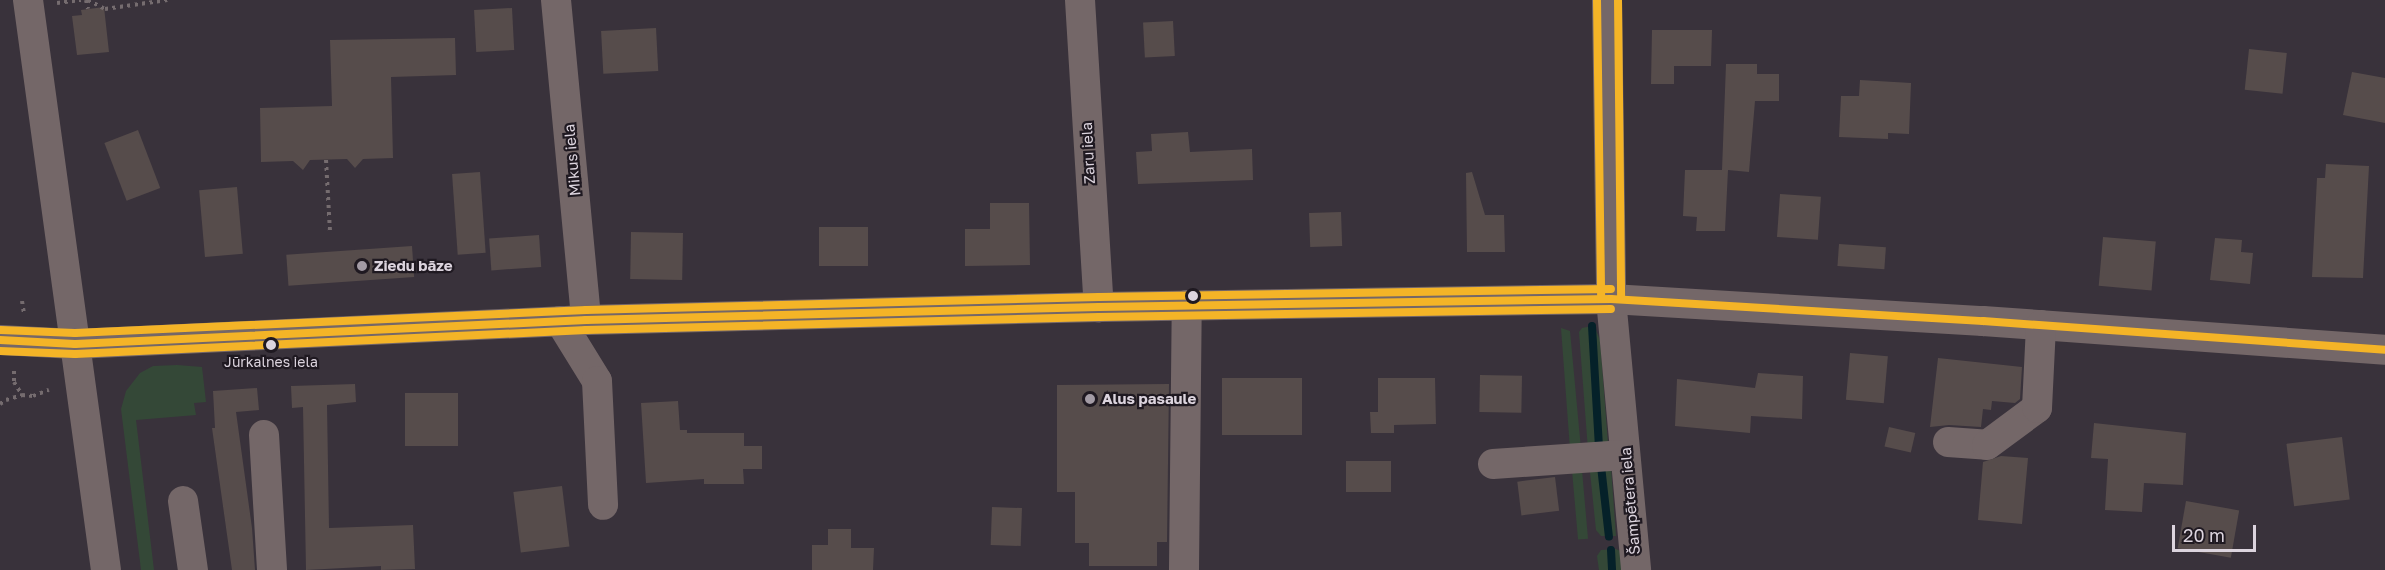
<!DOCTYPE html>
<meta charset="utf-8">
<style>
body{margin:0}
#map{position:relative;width:2385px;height:570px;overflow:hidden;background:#39323b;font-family:"Golos Text",sans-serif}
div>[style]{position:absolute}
.green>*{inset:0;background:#344837;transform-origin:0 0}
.stream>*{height:8px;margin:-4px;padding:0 4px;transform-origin:4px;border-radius:4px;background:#052129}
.building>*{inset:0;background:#564c4b;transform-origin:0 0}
.path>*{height:4px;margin-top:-2px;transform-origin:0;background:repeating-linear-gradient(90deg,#756c6f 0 3px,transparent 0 7.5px)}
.minor>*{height:30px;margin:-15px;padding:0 15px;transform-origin:15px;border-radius:15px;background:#746768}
.bus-1>*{height:8px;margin:-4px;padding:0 4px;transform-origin:4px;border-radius:4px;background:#f4b427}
.bus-2>*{height:8px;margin:-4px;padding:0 4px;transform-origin:4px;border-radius:4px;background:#f4b427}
.bus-3>*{height:8px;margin:-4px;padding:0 4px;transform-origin:4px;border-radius:4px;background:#f4b427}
.dots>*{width:16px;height:16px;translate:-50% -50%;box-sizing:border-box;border:3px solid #1f1921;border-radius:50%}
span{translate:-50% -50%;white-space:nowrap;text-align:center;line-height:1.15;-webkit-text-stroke:4.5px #1f1921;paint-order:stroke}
.bus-label{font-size:14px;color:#dcd4de}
.street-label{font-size:15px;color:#dcd4de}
.poi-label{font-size:15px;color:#dcd4de;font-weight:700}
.left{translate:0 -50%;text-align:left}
.scale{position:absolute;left:2172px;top:525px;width:84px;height:27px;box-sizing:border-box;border:3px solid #dcd4de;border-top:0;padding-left:8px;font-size:18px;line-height:21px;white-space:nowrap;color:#dcd4de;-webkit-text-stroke:4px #1f1921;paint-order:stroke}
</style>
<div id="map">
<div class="green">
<i style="clip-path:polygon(1592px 326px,1595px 328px,1600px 340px,1608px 444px,1588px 450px,1579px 332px,1582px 328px)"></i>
<i style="clip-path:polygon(1561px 328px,1570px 331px,1581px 449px,1570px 449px)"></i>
<i style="clip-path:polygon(177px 365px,202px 367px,206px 402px,194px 403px,196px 415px,136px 420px,154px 570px,141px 570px,121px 409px,126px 391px,140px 373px,153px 366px)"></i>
<i style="clip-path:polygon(1611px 468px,1616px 536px,1601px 536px,1596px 530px,1590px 472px)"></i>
<i style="left:1582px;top:470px;width:69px;height:10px;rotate:85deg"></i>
<i style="clip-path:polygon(1616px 549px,1620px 551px,1622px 570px,1599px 570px,1597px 556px,1601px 550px)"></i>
</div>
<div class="stream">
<i style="left:1592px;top:326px;width:123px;rotate:86.7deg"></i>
<i style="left:1601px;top:466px;width:71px;rotate:83.6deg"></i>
<i style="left:1611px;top:550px;width:20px;rotate:87deg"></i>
</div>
<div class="building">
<i style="clip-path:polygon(104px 7px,109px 52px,77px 55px,72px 16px,82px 15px,81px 10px)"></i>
<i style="left:512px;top:8px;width:42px;height:38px;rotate:87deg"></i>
<i style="left:1173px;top:21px;width:35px;height:30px;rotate:87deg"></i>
<i style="left:656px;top:28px;width:43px;height:55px;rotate:87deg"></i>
<i style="clip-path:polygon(1652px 30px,1712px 30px,1711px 66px,1674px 66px,1674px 84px,1651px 84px)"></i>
<i style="clip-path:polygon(455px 38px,456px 75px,391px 77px,393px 158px,363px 159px,355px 168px,347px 159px,310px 160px,303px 170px,293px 161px,261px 162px,260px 108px,332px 106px,330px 40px)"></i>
<i style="left:2249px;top:49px;width:38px;height:41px;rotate:6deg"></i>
<i style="clip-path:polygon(1726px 64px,1757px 64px,1757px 74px,1779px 74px,1779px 101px,1755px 101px,1749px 172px,1728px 170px,1725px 231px,1696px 231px,1697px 217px,1683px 216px,1685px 170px,1722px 170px)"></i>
<i style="clip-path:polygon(2352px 72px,2385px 78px,2385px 123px,2343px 115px)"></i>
<i style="clip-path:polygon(1860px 80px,1911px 83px,1909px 134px,1888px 133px,1888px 139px,1839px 137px,1841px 96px,1859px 96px)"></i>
<i style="left:138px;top:130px;width:62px;height:36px;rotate:69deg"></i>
<i style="clip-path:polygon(1188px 132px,1190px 152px,1252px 149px,1253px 180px,1138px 184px,1136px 152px,1152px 151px,1151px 134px)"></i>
<i style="clip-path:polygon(2326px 164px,2369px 166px,2363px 278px,2312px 277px,2317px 178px,2325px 178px)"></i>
<i style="left:480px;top:172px;width:81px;height:28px;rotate:86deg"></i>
<i style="clip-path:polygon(1472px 172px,1485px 215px,1504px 215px,1505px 252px,1467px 252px,1466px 173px)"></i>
<i style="left:237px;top:187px;width:67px;height:38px;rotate:85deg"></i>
<i style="left:1780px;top:194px;width:41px;height:43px;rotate:4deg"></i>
<i style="clip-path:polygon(990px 203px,1029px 203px,1030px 265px,965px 266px,965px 229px,990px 229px)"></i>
<i style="left:1341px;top:212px;width:34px;height:32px;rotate:88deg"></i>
<i style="left:819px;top:227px;width:49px;height:39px"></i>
<i style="left:631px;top:232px;width:52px;height:47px;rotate:1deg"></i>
<i style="left:539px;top:235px;width:32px;height:50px;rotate:86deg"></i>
<i style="left:2103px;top:237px;width:53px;height:49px;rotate:5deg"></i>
<i style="clip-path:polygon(2215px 238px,2242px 240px,2241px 252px,2253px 253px,2250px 284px,2210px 280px)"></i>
<i style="left:1839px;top:244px;width:47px;height:22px;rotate:4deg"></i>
<i style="left:412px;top:246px;width:31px;height:126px;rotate:86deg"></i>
<i style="left:1850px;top:353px;width:38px;height:47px;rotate:5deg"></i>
<i style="clip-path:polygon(1938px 358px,2022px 367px,2020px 399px,2015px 403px,1992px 401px,1991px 410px,1983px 409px,1981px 427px,1949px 425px,1930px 427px)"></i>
<i style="clip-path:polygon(1758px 373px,1803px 376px,1802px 419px,1751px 416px,1750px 433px,1675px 426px,1677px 379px,1755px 388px)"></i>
<i style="left:1480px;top:375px;width:42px;height:37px;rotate:1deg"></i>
<i style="left:1302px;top:378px;width:57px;height:80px;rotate:90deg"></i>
<i style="clip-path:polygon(1378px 378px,1435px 378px,1436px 424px,1394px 425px,1394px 433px,1371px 433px,1370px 412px,1378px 412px)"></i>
<i style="clip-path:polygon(355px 384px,356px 402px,327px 405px,329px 528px,413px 525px,415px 569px,381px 570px,381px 566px,306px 570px,303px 407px,292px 408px,291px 386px)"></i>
<i style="clip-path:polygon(1169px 384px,1167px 542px,1157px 542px,1157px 566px,1089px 566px,1089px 543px,1075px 543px,1075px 492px,1057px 492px,1057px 385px)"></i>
<i style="clip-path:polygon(257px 388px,259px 410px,236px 412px,252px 528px,255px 570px,232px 570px,212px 428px,215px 428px,213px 391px)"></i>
<i style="left:405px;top:393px;width:53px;height:53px"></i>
<i style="clip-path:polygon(678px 401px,680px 430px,687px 430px,687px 433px,744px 433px,744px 446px,762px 446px,762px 469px,743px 469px,744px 484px,704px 484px,704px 479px,646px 483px,641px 403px)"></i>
<i style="clip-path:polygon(2094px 423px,2186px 433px,2183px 485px,2144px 483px,2142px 512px,2105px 510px,2108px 459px,2091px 458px)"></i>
<i style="left:1889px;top:427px;width:27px;height:20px;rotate:13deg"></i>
<i style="left:2342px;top:437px;width:63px;height:56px;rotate:83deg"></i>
<i style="clip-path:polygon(2001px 456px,2028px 458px,2022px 524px,1978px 520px,1983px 462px)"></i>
<i style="left:1346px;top:461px;width:45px;height:31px"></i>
<i style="left:1555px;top:477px;width:34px;height:38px;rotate:83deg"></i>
<i style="left:562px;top:486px;width:61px;height:49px;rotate:83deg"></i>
<i style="left:2186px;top:501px;width:54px;height:48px;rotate:10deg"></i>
<i style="left:992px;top:507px;width:30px;height:38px;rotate:2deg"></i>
<i style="clip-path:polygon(828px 529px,851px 529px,851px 548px,874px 548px,873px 570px,812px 570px,812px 545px,828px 545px)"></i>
</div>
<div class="path">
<i style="left:86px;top:0;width:9px;rotate:77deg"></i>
<i style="left:88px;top:0;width:19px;rotate:28deg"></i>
<i style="left:105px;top:9px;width:63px;rotate:-8.3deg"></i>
<i style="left:57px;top:3px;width:24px;rotate:-7deg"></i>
<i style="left:326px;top:160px;width:72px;rotate:86.8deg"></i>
<i style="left:22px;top:301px;width:12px;rotate:81deg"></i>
<i style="left:14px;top:371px;width:11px;rotate:90deg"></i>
<i style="left:14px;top:382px;width:15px;rotate:58deg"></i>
<i style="left:0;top:404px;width:7px;rotate:-34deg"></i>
<i style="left:6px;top:400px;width:17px;rotate:-17deg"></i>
<i style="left:22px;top:395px;width:11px;rotate:5deg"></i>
<i style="left:33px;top:396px;width:17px;rotate:-21deg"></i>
</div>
<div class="minor">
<i style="left:28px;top:0;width:575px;rotate:82.21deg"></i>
<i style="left:556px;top:0;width:321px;rotate:84.6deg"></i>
<i style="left:1080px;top:0;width:308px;rotate:86.5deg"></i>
<i style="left:1607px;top:0;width:299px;rotate:89.2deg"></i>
<i style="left:1611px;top:299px;width:272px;rotate:84.7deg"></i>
<i style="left:560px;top:321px;width:70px;rotate:58.3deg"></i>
<i style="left:597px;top:381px;width:124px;rotate:87.2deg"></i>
<i style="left:0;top:340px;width:75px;rotate:3.1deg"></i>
<i style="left:75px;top:344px;width:512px;rotate:-2.69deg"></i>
<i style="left:586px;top:320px;width:513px;rotate:-1.45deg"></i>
<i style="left:1099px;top:307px;width:512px;rotate:-0.9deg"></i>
<i style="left:1611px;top:299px;width:373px;rotate:3.4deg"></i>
<i style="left:1983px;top:321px;width:403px;rotate:4.1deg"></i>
<i style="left:264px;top:435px;width:135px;rotate:86.6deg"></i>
<i style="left:1948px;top:442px;width:39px;rotate:4deg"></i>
<i style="left:1987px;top:445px;width:62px;rotate:-36.5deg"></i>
<i style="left:2037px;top:408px;width:83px;rotate:-87.2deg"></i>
<i style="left:1493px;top:464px;width:132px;rotate:-3.9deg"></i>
<i style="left:183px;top:501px;width:70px;rotate:81.8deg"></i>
<i style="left:1184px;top:570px;width:265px;rotate:-89.4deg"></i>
</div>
<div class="bus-1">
<i style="left:0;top:340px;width:75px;rotate:3.1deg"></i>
<i style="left:75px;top:344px;width:512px;rotate:-2.69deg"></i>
<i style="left:586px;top:320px;width:513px;rotate:-1.45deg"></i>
<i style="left:1099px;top:307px;width:512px;rotate:-0.9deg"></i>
<i style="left:1611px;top:299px;width:373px;rotate:3.4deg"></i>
<i style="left:1983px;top:321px;width:403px;rotate:4.1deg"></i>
</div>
<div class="bus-2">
<i style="left:1597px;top:0;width:299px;rotate:89.2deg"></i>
<i style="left:0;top:351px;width:75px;rotate:2.3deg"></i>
<i style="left:75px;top:354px;width:512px;rotate:-2.69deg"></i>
<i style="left:586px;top:330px;width:513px;rotate:-1.45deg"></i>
<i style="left:1099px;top:317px;width:512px;rotate:-0.9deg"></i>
</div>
<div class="bus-3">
<i style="left:1618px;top:0;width:299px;rotate:89.4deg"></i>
<i style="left:1px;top:330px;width:74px;rotate:2.3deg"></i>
<i style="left:75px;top:333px;width:512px;rotate:-2.58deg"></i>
<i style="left:586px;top:310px;width:513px;rotate:-1.45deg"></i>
<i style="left:1099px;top:297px;width:512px;rotate:-0.9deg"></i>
</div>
<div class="dots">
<i style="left:362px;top:266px;background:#a39ba5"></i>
<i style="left:1193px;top:296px;background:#dcd4de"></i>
<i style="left:271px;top:345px;background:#dcd4de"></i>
<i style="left:1090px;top:399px;background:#a39ba5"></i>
</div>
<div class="bus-label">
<span style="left:271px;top:362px">Jūrkalnes iela</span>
</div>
<div class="street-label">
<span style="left:1088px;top:153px;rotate:-93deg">Zaru iela</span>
<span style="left:572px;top:160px;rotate:-95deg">Mikus iela</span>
<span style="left:1630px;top:501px;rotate:-95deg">Šampētera iela</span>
</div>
<div class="poi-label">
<span class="left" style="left:374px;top:266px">Ziedu bāze</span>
<span class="left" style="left:1102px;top:399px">Alus pasaule</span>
</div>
<div class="scale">20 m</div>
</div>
